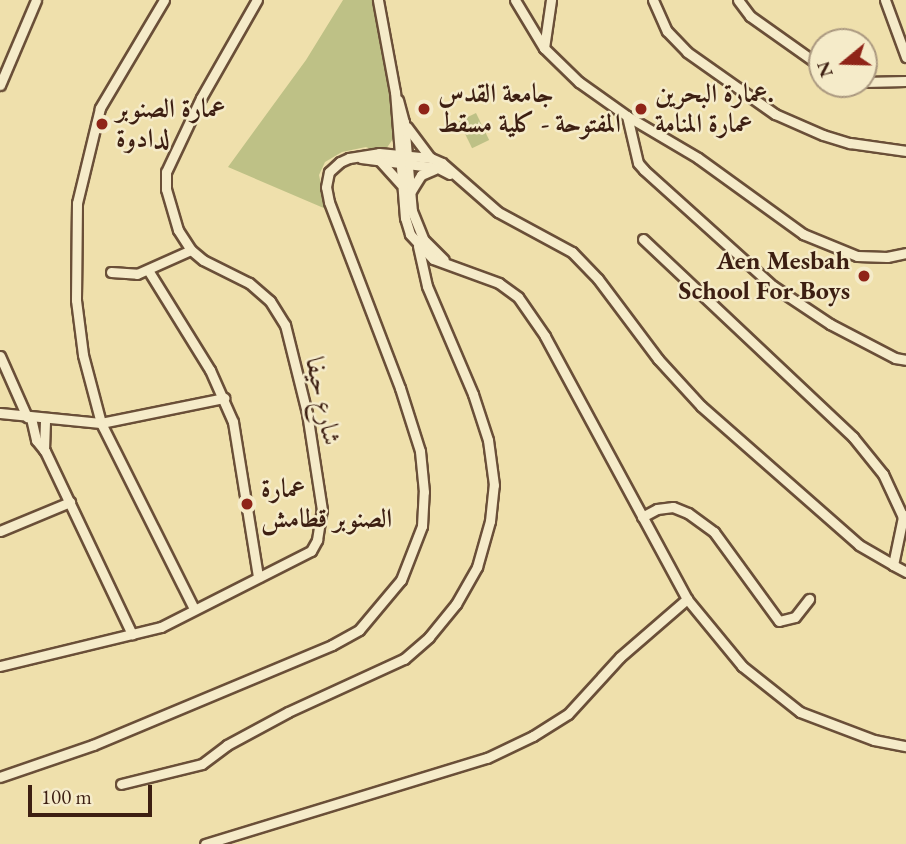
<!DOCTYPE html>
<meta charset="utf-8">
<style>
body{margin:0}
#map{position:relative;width:906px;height:844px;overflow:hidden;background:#efe0ac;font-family:"EB Garamond",Amiri,serif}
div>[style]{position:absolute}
.green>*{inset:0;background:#bec186;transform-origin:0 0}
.roads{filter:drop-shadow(2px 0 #6a4f38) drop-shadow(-2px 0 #6a4f38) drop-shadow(0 2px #6a4f38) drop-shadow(0 -2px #6a4f38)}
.minor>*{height:9px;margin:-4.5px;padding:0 4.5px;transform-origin:4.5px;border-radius:4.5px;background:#f5ebc9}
.dots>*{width:19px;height:19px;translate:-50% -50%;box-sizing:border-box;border:4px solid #f5ebc9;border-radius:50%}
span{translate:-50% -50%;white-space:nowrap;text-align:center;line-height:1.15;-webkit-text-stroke:5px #f5ebc9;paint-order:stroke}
.poi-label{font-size:26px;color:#3d1f12;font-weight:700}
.left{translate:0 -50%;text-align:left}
.right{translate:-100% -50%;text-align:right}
.street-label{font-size:26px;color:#3d1f12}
.north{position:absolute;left:808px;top:28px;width:70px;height:70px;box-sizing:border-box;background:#f5ebc9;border:2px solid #ab9980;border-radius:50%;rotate:251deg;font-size:19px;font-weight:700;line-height:28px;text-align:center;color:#3d1f12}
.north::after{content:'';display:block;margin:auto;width:24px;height:32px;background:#8f2418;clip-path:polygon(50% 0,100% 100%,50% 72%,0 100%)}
.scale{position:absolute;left:28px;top:785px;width:124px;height:32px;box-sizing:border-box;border:4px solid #3d1f12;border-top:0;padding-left:9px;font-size:21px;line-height:24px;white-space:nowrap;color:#3d1f12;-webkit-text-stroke:5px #f5ebc9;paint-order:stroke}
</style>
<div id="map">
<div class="green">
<i style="clip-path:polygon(343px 0,378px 0,397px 133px,384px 152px,379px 153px,366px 147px,342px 152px,325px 162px,319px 175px,326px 209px,228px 167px,306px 60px)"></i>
<i style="left:476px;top:113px;width:30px;height:19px;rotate:64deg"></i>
</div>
<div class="roads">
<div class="minor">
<i style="left:164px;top:0;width:126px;rotate:120.7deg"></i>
<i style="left:100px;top:108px;width:98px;rotate:103.6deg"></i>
<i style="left:77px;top:203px;width:97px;rotate:90.6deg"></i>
<i style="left:76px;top:300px;width:55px;rotate:82.7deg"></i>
<i style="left:83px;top:355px;width:70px;rotate:75.2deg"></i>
<i style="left:101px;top:423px;width:208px;rotate:63.4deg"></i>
<i style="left:515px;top:0;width:56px;rotate:58.9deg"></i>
<i style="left:544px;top:48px;width:49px;rotate:44.2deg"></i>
<i style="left:579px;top:82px;width:59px;rotate:35.3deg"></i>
<i style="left:627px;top:116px;width:82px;rotate:30.6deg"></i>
<i style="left:698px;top:158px;width:130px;rotate:35.9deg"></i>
<i style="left:803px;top:234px;width:58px;rotate:22.2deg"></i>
<i style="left:857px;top:256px;width:30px;rotate:2deg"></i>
<i style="left:887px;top:257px;width:19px;rotate:-12deg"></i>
<i style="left:653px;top:0;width:34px;rotate:66deg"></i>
<i style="left:667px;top:31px;width:29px;rotate:46deg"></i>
<i style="left:687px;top:52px;width:108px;rotate:35.2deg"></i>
<i style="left:775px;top:114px;width:52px;rotate:23.6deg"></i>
<i style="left:823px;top:135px;width:28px;rotate:17deg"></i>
<i style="left:850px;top:143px;width:57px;rotate:8.1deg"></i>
<i style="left:738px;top:0;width:20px;rotate:53deg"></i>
<i style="left:750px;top:16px;width:88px;rotate:35.3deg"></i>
<i style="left:885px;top:0;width:61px;rotate:69.8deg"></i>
<i style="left:544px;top:48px;width:49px;rotate:-81.7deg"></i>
<i style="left:864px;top:82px;width:42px;rotate:-1.4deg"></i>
<i style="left:0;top:85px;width:92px;rotate:-67deg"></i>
<i style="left:398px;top:100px;width:23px;rotate:75deg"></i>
<i style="left:404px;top:122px;width:89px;rotate:84.9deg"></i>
<i style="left:412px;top:211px;width:31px;rotate:68deg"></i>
<i style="left:424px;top:240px;width:28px;rotate:45deg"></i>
<i style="left:627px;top:116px;width:48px;rotate:76.8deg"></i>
<i style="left:638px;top:163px;width:9px;rotate:49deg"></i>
<i style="left:644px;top:170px;width:173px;rotate:42deg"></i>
<i style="left:773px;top:286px;width:69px;rotate:33.7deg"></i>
<i style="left:830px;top:324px;width:73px;rotate:27.6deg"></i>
<i style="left:895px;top:358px;width:11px;rotate:10deg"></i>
<i style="left:407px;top:127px;width:38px;rotate:53deg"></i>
<i style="left:361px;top:158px;width:78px;rotate:7.4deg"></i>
<i style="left:438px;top:168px;width:13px;rotate:27deg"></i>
<i style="left:380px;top:161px;width:31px;rotate:48deg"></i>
<i style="left:411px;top:191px;width:19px;rotate:-58deg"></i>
<i style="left:421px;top:175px;width:15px;rotate:-23deg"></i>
<i style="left:643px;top:239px;width:289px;rotate:43.3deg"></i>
<i style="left:853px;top:437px;width:48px;rotate:51deg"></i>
<i style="left:883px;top:474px;width:47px;rotate:65.1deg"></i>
<i style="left:148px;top:270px;width:118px;rotate:58.2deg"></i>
<i style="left:210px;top:370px;width:57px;rotate:66.1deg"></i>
<i style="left:233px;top:422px;width:157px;rotate:80.8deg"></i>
<i style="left:111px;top:272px;width:26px;rotate:4deg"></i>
<i style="left:137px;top:274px;width:59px;rotate:-24deg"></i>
<i style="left:0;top:356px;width:67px;rotate:66.1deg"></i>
<i style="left:0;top:413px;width:101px;rotate:5.7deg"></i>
<i style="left:101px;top:423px;width:126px;rotate:-11.5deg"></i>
<i style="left:31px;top:418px;width:23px;rotate:77deg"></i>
<i style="left:36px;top:440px;width:14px;rotate:51deg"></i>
<i style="left:45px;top:451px;width:203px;rotate:64.6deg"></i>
<i style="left:44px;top:450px;width:31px;rotate:-88deg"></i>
<i style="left:906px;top:515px;width:4px;rotate:146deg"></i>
<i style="left:903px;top:517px;width:49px;rotate:101.8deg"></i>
<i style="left:893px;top:565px;width:15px;rotate:28deg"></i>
<i style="left:642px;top:517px;width:17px;rotate:-28deg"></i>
<i style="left:657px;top:509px;width:16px;rotate:-7deg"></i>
<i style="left:673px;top:507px;width:16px;rotate:22deg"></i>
<i style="left:688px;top:513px;width:32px;rotate:36deg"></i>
<i style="left:714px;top:532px;width:110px;rotate:53.9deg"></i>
<i style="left:779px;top:621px;width:16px;rotate:-14deg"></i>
<i style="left:795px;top:617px;width:23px;rotate:-52deg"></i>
<i style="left:0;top:531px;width:76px;rotate:-22.5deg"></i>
<i style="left:687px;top:599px;width:87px;rotate:50.6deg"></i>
<i style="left:742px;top:666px;width:74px;rotate:38.4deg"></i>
<i style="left:800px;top:712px;width:79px;rotate:20.7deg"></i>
<i style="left:874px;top:740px;width:33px;rotate:11deg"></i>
<i style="left:0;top:666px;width:166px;rotate:-13.6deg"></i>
<i style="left:161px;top:627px;width:168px;rotate:-26.9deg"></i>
<i style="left:311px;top:551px;width:13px;rotate:-61deg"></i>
<i style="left:317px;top:540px;width:30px;rotate:-81deg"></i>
<i style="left:322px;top:510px;width:98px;rotate:-98.8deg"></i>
<i style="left:307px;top:413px;width:91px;rotate:-104deg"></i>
<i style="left:285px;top:325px;width:28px;rotate:-122deg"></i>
<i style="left:270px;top:301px;width:28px;rotate:-139deg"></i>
<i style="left:249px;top:283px;width:51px;rotate:-153.4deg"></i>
<i style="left:203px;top:260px;width:16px;rotate:-140deg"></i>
<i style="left:191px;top:250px;width:24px;rotate:-123deg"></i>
<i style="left:178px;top:230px;width:43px;rotate:-106.3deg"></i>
<i style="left:166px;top:189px;width:17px;rotate:-90deg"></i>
<i style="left:166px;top:172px;width:82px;rotate:-64.7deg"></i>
<i style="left:201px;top:98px;width:113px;rotate:-60.3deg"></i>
<i style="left:0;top:777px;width:98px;rotate:-19deg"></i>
<i style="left:93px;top:745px;width:259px;rotate:-22.7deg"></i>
<i style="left:332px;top:645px;width:31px;rotate:-29deg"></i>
<i style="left:359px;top:630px;width:65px;rotate:-50deg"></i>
<i style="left:401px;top:580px;width:58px;rotate:-68.7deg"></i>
<i style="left:422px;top:526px;width:34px;rotate:-87deg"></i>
<i style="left:424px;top:492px;width:41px;rotate:-95.6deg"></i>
<i style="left:420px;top:451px;width:66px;rotate:-107.6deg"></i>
<i style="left:400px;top:388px;width:199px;rotate:-110.9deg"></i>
<i style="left:329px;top:202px;width:15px;rotate:-101deg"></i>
<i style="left:326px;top:187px;width:15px;rotate:-79deg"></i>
<i style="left:329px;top:172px;width:15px;rotate:-42deg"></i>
<i style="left:340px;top:162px;width:10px;rotate:-24deg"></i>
<i style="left:349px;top:158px;width:30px;rotate:-9deg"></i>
<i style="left:379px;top:153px;width:52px;rotate:5.5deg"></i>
<i style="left:431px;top:158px;width:12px;rotate:24deg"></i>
<i style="left:442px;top:163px;width:74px;rotate:41.2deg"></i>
<i style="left:498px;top:212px;width:84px;rotate:28.4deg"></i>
<i style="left:572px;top:252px;width:37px;rotate:46deg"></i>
<i style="left:598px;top:279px;width:100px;rotate:53.1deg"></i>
<i style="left:658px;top:359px;width:64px;rotate:47.5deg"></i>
<i style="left:701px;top:406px;width:210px;rotate:41.3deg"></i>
<i style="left:859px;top:545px;width:39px;rotate:30deg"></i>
<i style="left:121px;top:784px;width:83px;rotate:-13.9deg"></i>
<i style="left:202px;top:764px;width:31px;rotate:-37deg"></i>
<i style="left:227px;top:745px;width:69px;rotate:-28.4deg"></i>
<i style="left:288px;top:712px;width:128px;rotate:-24.6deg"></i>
<i style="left:404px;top:659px;width:33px;rotate:-41deg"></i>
<i style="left:429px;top:637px;width:43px;rotate:-50.7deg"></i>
<i style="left:456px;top:604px;width:43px;rotate:-60.4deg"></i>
<i style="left:477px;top:567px;width:48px;rotate:-74.2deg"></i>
<i style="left:490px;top:521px;width:36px;rotate:-84deg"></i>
<i style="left:494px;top:485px;width:45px;rotate:-97.6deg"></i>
<i style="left:488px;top:440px;width:48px;rotate:-108.1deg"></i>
<i style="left:473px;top:394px;width:117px;rotate:-113.1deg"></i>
<i style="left:427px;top:286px;width:41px;rotate:-102.7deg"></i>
<i style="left:205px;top:844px;width:295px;rotate:-17deg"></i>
<i style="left:487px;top:758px;width:51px;rotate:-25.6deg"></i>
<i style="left:533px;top:736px;width:41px;rotate:-32.2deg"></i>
<i style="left:568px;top:714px;width:77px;rotate:-47.6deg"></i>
<i style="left:620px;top:657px;width:89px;rotate:-40.9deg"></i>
<i style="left:687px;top:599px;width:299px;rotate:-118.4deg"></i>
<i style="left:545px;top:336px;width:47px;rotate:-124.7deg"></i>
<i style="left:518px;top:297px;width:24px;rotate:-144deg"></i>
<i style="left:499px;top:283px;width:70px;rotate:-160deg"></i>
<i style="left:433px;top:259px;width:34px;rotate:-133deg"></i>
<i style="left:410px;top:234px;width:17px;rotate:-107deg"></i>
<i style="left:405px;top:218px;width:126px;rotate:-94.5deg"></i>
<i style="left:395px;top:92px;width:94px;rotate:-100.5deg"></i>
</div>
</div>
<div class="dots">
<i style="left:424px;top:109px;background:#8f2418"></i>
<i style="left:641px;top:109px;background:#8f2418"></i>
<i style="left:102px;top:124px;background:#8f2418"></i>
<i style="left:864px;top:276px;background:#8f2418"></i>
<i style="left:247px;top:504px;background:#8f2418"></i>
</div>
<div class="poi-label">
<span class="left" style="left:438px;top:109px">جامعة القدس<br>المفتوحة - كلية مسقط</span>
<span class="left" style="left:655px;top:109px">عمارة البحرين.<br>عمارة المنامة</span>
<span class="left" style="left:116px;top:124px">عمارة الصنوبر<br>لدادوة</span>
<span class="right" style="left:850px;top:276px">Aen Mesbah<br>School For Boys</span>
<span class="left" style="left:261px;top:504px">عمارة<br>الصنوبر قطامش</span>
</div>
<div class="street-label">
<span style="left:323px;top:401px;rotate:78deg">شارع حيفا</span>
</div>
<div class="north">N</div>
<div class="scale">100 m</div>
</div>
